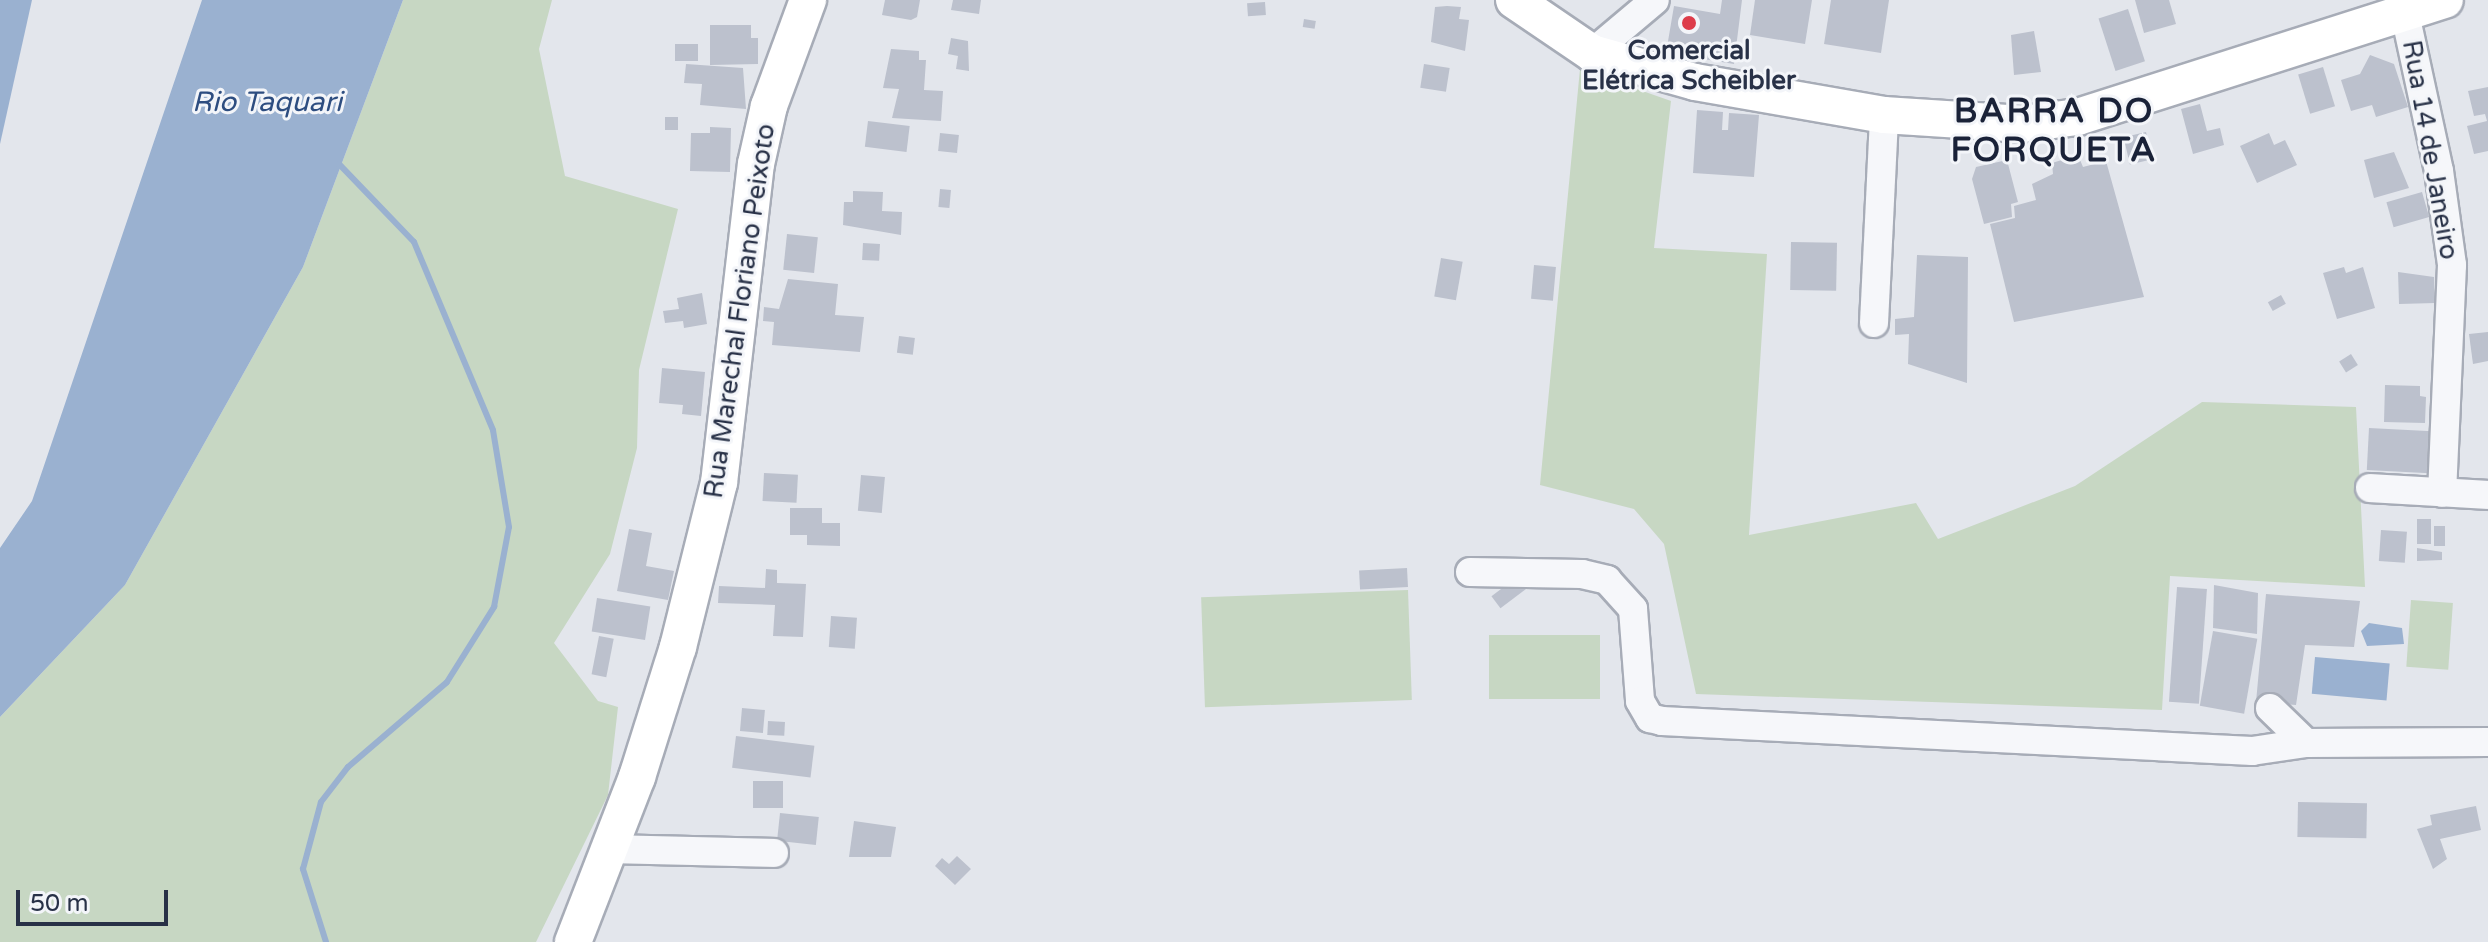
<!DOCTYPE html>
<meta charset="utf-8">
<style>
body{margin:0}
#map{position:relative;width:2488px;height:942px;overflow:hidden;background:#e3e6ec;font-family:"Varela Round",sans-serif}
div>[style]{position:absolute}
.green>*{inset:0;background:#c7d7c3;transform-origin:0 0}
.water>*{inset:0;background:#9ab1d0;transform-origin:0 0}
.stream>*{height:6px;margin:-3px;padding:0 3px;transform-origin:3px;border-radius:3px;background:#9ab1d0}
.building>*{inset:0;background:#bcc1cd;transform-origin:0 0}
.roads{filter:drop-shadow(2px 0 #a7acb7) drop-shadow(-2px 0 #a7acb7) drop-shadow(0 2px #a7acb7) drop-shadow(0 -2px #a7acb7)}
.minor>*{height:28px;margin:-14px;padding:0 14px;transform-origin:14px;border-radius:14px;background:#f6f7fa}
.major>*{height:36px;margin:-18px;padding:0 18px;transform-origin:18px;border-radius:18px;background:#fff}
.dots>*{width:22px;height:22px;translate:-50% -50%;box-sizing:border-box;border:4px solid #f3f5f9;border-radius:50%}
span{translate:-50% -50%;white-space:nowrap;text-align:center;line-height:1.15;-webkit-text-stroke:6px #f3f5f9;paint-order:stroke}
.poi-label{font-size:26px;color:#283147;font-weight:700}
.street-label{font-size:26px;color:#283147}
.water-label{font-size:28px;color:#2d4d80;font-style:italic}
.district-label{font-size:34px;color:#1a2238;font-weight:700;letter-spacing:2px}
.scale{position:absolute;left:16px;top:890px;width:152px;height:36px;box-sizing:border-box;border:4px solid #283147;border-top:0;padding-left:10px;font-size:24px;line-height:28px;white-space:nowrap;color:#283147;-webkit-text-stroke:6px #f3f5f9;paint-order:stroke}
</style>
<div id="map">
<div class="green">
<i style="clip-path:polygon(403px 0,552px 0,539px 49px,565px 176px,678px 209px,639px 370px,637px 448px,610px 554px,554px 643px,598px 701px,618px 707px,608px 795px,536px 942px,0 942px,0 717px,125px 585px,303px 267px)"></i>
<i style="clip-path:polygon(1580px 69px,1671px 101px,1654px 248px,1767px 254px,1749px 535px,1916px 503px,1938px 539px,2075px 486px,2202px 402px,2356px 407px,2365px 587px,2170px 576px,2162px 710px,1696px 694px,1664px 544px,1634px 509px,1540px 485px)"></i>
<i style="left:1408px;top:590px;width:110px;height:207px;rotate:88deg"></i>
<i style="left:2411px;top:600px;width:42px;height:67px;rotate:4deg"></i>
<i style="left:1489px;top:635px;width:111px;height:64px"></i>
</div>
<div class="water">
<i style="clip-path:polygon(0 0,32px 0,0 144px)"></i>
<i style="clip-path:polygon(202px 0,403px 0,303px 267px,125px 585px,0 717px,0 548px,32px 501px)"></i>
<i style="clip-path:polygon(2369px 623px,2402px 628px,2404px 644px,2367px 646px,2361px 631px)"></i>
<i style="left:2315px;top:657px;width:75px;height:37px;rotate:5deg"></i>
</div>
<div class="stream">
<i style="left:326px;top:942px;width:77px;rotate:-107.5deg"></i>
<i style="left:303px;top:869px;width:69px;rotate:-75deg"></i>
<i style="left:321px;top:802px;width:44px;rotate:-52.4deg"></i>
<i style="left:348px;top:767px;width:130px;rotate:-40.6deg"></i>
<i style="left:447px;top:682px;width:89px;rotate:-57.9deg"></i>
<i style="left:494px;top:607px;width:81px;rotate:-79.4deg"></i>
<i style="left:509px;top:527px;width:98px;rotate:-99.4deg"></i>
<i style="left:493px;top:430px;width:204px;rotate:-112.8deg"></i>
<i style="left:414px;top:242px;width:108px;rotate:-133.9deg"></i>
</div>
<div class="building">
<i style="clip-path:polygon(885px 0,920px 0,917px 17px,911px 20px,882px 15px)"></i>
<i style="clip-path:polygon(953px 0,981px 0,979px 14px,951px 10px)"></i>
<i style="clip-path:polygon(1722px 0,1742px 0,1734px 64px,1666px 53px,1674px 6px,1720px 14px)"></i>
<i style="clip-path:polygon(1755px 0,1812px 0,1805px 44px,1750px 35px)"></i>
<i style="clip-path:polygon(1831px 0,1889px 0,1881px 53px,1824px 44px)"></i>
<i style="clip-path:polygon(2135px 0,2169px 0,2176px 24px,2144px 33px)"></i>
<i style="left:1265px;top:2px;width:13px;height:18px;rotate:86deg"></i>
<i style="clip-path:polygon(1447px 6px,1461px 7px,1459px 19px,1469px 20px,1465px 51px,1431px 42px,1435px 7px)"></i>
<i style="left:2128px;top:9px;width:55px;height:31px;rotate:72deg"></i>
<i style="left:1304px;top:19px;width:12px;height:8px;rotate:9deg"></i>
<i style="clip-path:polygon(710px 25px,751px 25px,751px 38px,758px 38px,758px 64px,710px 65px)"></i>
<i style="clip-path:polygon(2034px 31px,2041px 72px,2014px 75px,2011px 35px)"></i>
<i style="clip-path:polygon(951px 38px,968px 41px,969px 71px,956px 69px,958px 56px,948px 54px)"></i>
<i style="left:675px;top:44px;width:23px;height:17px"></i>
<i style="clip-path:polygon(891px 49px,919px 51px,919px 60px,926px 60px,924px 90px,943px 91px,941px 121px,892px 118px,899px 89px,883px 88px)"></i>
<i style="clip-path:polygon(2370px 55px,2394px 64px,2408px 107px,2376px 117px,2372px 105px,2351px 111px,2341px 80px,2360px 74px)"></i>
<i style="clip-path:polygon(686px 64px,743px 68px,746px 109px,700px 105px,702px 84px,684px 83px)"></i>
<i style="left:1424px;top:64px;width:26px;height:24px;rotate:9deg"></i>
<i style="left:2323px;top:67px;width:41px;height:26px;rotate:73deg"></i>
<i style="clip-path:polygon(2488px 87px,2488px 151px,2474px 154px,2467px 126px,2487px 121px,2485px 114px,2474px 116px,2468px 91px)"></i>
<i style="clip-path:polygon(2200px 104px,2207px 131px,2220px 128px,2224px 145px,2193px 154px,2181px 109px)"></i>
<i style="clip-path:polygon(1697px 110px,1723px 112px,1722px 130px,1728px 130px,1729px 113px,1759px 115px,1754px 177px,1693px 173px)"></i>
<i style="left:665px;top:117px;width:13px;height:13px"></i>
<i style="left:868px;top:121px;width:42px;height:26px;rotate:7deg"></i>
<i style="clip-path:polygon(710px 127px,731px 128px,730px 172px,690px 171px,691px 133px,710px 133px)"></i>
<i style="left:2146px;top:132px;width:28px;height:23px;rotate:77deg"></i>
<i style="left:940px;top:133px;width:19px;height:18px;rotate:6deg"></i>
<i style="clip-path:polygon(2269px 133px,2274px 145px,2285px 140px,2297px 165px,2257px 183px,2240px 146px)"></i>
<i style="clip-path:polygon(2394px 152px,2409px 188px,2374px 198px,2364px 160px)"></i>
<i style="clip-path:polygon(2078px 155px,2083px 167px,2106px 161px,2144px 297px,2014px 322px,1990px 224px,2015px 218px,2014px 206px,2036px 200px,2032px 184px,2053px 174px,2052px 163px)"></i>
<i style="clip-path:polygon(2007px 160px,2018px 202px,2011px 204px,2012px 217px,1984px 224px,1972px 179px,1976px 167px)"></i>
<i style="left:940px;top:189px;width:11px;height:18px;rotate:5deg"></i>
<i style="clip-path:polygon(853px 191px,883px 192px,882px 211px,902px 212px,901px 235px,843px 225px,844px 202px,853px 202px)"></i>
<i style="left:2422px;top:192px;width:26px;height:37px;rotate:74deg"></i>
<i style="left:787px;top:234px;width:31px;height:36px;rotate:6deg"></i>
<i style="left:1791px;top:242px;width:46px;height:48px;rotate:1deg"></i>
<i style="left:863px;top:243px;width:17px;height:17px;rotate:3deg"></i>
<i style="clip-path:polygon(1917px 255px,1968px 257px,1967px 383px,1908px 364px,1909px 334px,1895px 335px,1895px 319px,1914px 317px)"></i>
<i style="left:1441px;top:258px;width:22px;height:39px;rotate:10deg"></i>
<i style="left:1534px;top:265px;width:22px;height:34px;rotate:5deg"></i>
<i style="clip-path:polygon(2344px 267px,2346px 273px,2363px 267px,2375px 308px,2337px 319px,2323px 273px)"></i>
<i style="clip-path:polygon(2398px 272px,2434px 277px,2435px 303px,2399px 304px)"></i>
<i style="clip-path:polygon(788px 279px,838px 284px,835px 315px,864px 317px,860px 352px,772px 345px,774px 322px,763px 321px,764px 307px,779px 309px)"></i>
<i style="clip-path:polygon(702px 293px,707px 324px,684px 328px,683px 321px,665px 323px,663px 311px,679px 309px,677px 298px)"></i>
<i style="left:2281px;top:295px;width:10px;height:15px;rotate:61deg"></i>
<i style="clip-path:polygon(2488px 332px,2488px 361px,2473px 364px,2469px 334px)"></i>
<i style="left:899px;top:336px;width:16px;height:17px;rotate:7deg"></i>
<i style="left:2351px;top:354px;width:13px;height:14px;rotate:58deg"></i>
<i style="clip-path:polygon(662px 368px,705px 372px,701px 416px,682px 414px,683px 405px,659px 403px)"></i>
<i style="clip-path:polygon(2385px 385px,2420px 386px,2420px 396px,2426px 397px,2425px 423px,2384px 422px)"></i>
<i style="left:2369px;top:428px;width:63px;height:42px;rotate:3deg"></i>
<i style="left:764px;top:473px;width:34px;height:28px;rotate:3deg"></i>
<i style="left:861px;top:475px;width:24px;height:36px;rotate:5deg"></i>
<i style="clip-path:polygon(790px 508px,822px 508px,822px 523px,840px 523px,840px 546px,807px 545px,807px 535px,790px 535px)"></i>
<i style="left:2417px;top:519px;width:14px;height:25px"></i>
<i style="left:2434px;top:526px;width:11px;height:20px"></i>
<i style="clip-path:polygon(629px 529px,652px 533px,646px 566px,674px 571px,668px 600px,617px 591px)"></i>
<i style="left:2381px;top:530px;width:26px;height:31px;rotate:4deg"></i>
<i style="clip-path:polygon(2417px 548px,2442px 552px,2442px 560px,2417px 561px)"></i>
<i style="left:1407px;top:568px;width:19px;height:48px;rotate:87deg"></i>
<i style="clip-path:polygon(766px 569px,777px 570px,777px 583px,806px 584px,803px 637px,773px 636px,775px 605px,718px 603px,719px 586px,765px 588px)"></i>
<i style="left:1517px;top:577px;width:15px;height:32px;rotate:53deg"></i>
<i style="clip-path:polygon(2214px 585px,2258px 593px,2257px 634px,2213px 628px)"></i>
<i style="left:2177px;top:587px;width:30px;height:115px;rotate:4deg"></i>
<i style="clip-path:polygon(2266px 594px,2360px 601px,2354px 647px,2305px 645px,2296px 705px,2256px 702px)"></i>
<i style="left:597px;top:598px;width:54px;height:34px;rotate:9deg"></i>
<i style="left:831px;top:616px;width:26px;height:31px;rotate:4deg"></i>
<i style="left:2213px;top:631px;width:45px;height:76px;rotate:10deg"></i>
<i style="left:599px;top:636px;width:15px;height:39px;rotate:11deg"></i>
<i style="left:742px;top:708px;width:23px;height:23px;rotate:5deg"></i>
<i style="left:768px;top:721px;width:17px;height:14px;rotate:3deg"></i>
<i style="left:736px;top:736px;width:79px;height:32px;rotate:7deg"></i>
<i style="left:753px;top:781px;width:30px;height:27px"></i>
<i style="left:2298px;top:802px;width:69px;height:35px;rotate:1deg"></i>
<i style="clip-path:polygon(2476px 806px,2481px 830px,2440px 839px,2447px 859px,2433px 869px,2417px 829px,2432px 825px,2430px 815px)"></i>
<i style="left:780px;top:813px;width:39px;height:28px;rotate:6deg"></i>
<i style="clip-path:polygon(854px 821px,896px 827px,891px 857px,849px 857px)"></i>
<i style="clip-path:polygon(957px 856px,971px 869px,955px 885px,935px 866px,942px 858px,949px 864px)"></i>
</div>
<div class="roads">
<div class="minor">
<i style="left:2402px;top:0;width:175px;rotate:77.8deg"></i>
<i style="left:2439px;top:171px;width:95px;rotate:82.1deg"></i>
<i style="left:2452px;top:265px;width:228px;rotate:92.5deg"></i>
<i style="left:1592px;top:53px;width:82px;rotate:-40.1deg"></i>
<i style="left:1874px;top:323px;width:208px;rotate:-87.2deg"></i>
<i style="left:2370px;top:488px;width:118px;rotate:3.4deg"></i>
<i style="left:1470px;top:572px;width:112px;rotate:1deg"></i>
<i style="left:1582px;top:574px;width:26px;rotate:13deg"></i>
<i style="left:1607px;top:580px;width:39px;rotate:48deg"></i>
<i style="left:1633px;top:609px;width:92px;rotate:85.6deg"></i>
<i style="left:1640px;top:701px;width:20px;rotate:60deg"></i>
<i style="left:1650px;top:718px;width:12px;rotate:14deg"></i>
<i style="left:1662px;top:721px;width:591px;rotate:2.91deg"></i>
<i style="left:2252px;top:751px;width:55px;rotate:-8.4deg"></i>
<i style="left:2306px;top:743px;width:182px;rotate:-0.3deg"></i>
<i style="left:2270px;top:708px;width:50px;rotate:44.2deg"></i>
<i style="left:611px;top:849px;width:163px;rotate:1.4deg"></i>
</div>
<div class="major">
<i style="left:1514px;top:0;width:94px;rotate:34.2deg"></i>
<i style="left:1592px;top:53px;width:107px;rotate:15.7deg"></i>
<i style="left:1695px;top:82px;width:192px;rotate:9.9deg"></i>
<i style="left:1884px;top:115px;width:139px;rotate:3.7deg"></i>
<i style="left:2023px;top:124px;width:55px;rotate:-7.3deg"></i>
<i style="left:2078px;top:117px;width:385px;rotate:-17.7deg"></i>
<i style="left:573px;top:942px;width:177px;rotate:-68.8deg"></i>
<i style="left:637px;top:777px;width:136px;rotate:-72.5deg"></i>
<i style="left:678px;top:647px;width:169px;rotate:-76deg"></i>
<i style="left:719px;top:483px;width:321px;rotate:-83.4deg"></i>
<i style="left:756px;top:164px;width:59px;rotate:-77.4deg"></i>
<i style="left:769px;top:106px;width:113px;rotate:-69.8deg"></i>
</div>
</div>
<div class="dots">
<i style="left:1689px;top:23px;background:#dd3c4a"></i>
</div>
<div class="poi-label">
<span style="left:1689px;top:66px">Comercial<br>Elétrica Scheibler</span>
</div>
<div class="street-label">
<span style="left:2430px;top:150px;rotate:80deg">Rua 14 de Janeiro</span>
<span style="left:740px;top:311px;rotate:-82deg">Rua Marechal Floriano Peixoto</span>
</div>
<div class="water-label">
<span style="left:267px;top:102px">Rio Taquari</span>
</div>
<div class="district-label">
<span style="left:2054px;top:131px">BARRA DO<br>FORQUETA</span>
</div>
<div class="scale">50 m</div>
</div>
